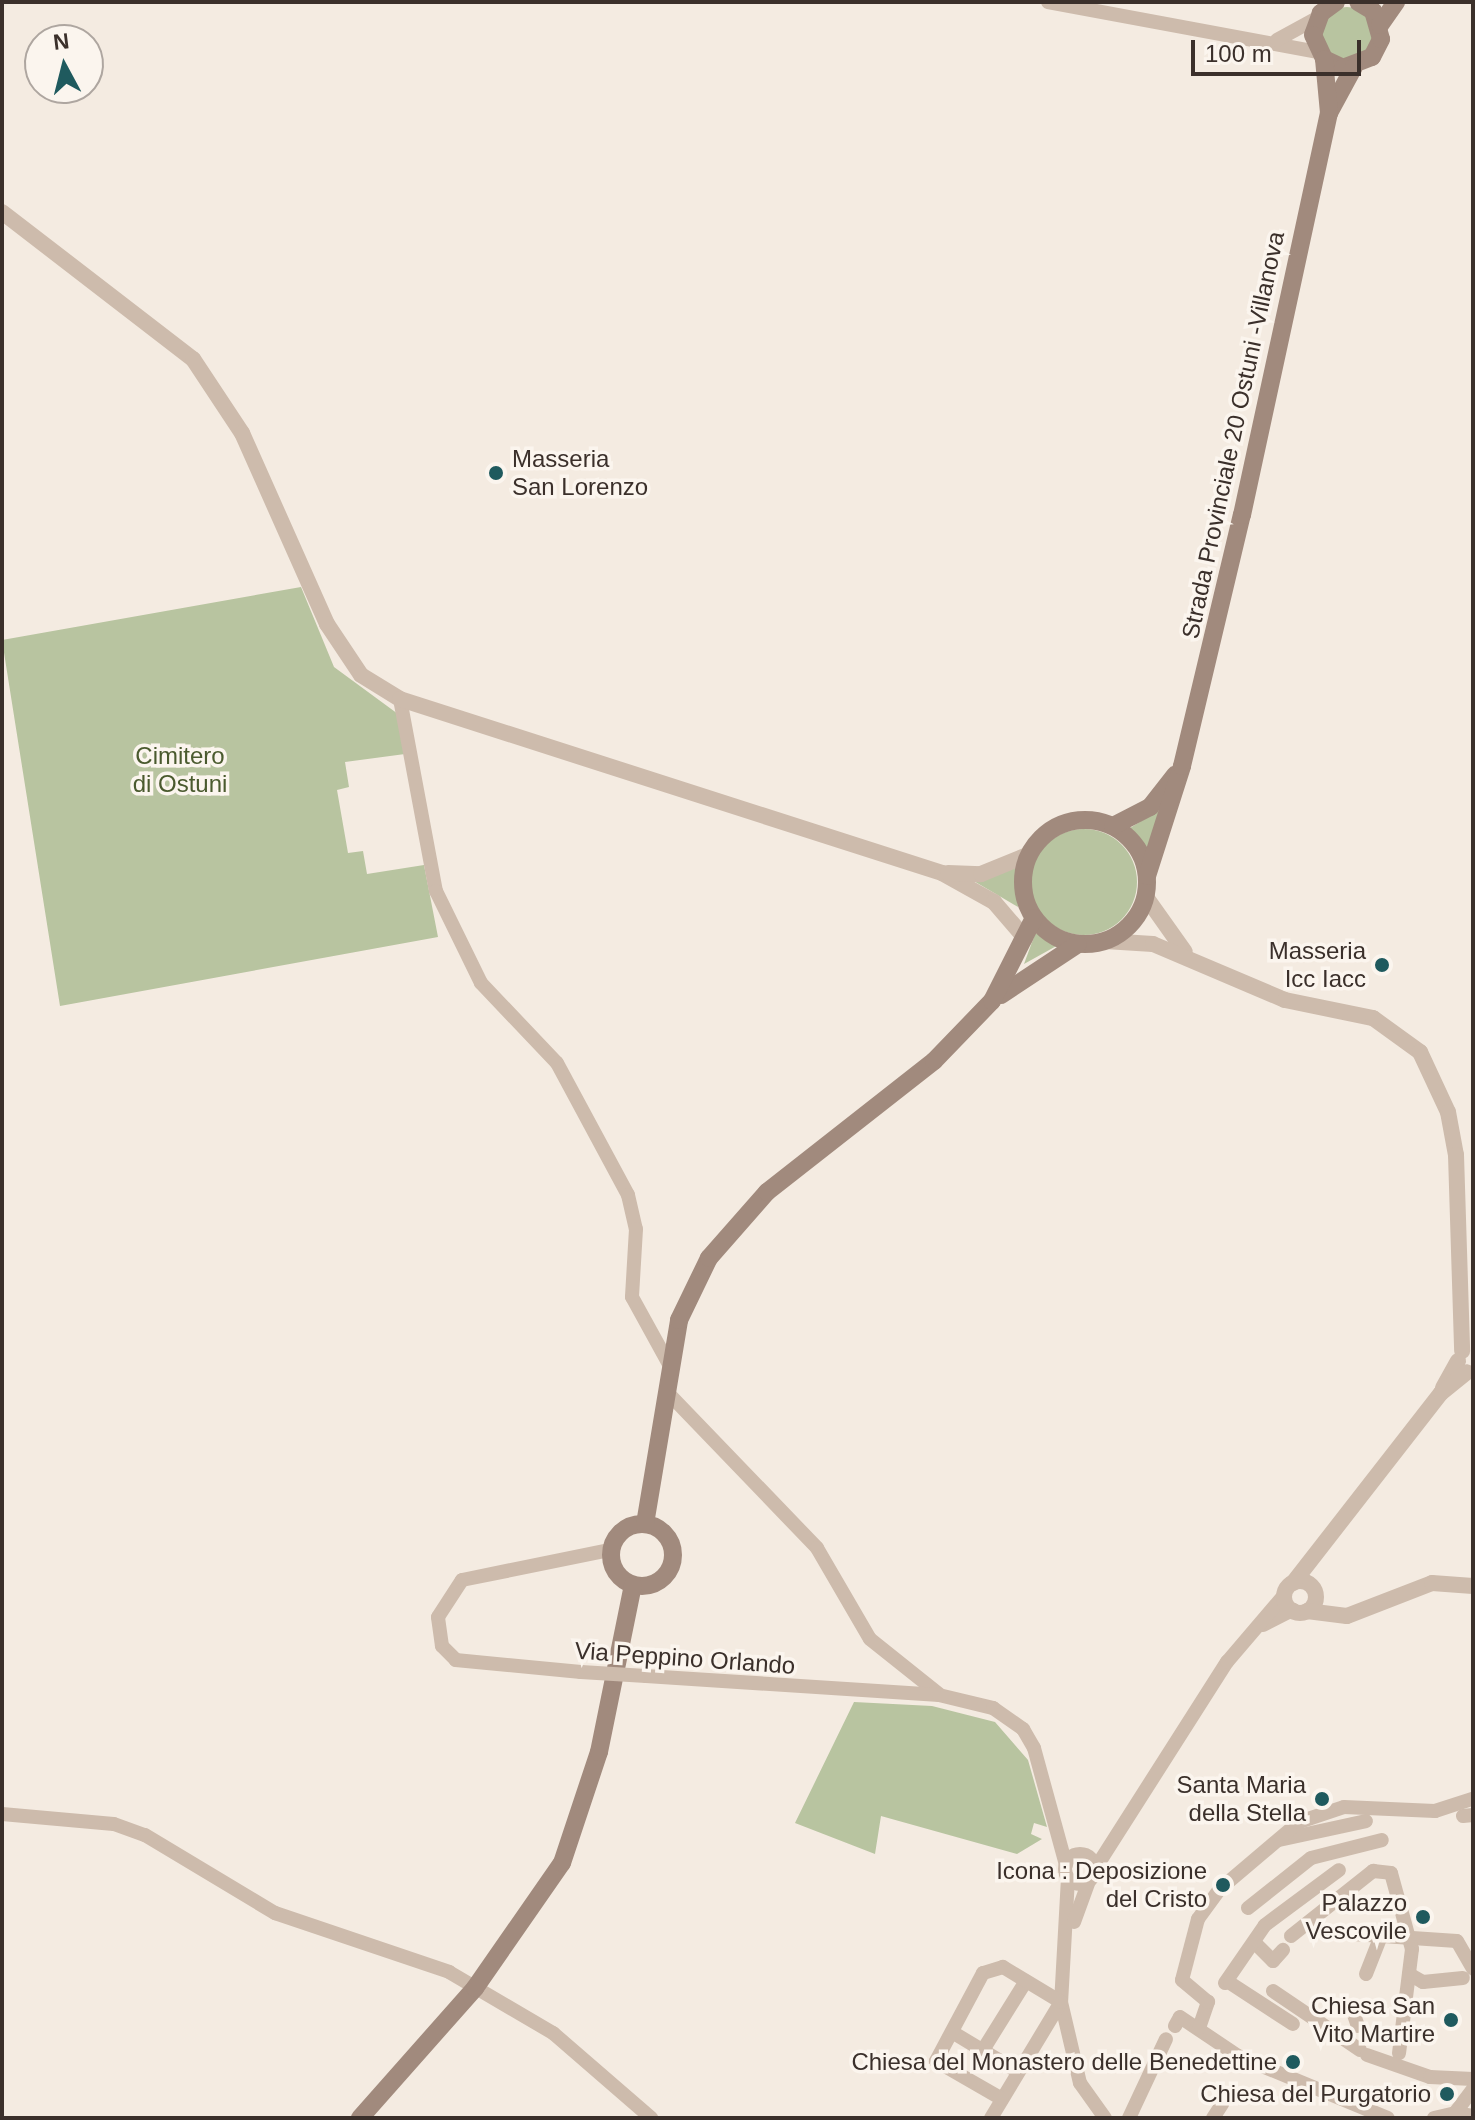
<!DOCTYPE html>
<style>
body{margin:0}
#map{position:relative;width:1475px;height:2120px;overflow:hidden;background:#f4ebe1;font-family:Helvetica,sans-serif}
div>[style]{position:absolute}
.green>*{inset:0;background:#b8c4a0}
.round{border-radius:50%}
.minor>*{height:14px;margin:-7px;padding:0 7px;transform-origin:7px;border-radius:7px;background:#cdbbac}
.minor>.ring{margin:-7px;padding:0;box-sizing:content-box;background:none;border:14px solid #cdbbac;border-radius:50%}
.tertiary>*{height:16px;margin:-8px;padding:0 8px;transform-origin:8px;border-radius:8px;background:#cdbbac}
.tertiary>.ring{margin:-8px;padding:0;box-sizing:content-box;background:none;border:16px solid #cdbbac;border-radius:50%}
.secondary>*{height:18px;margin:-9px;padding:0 9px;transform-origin:9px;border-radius:9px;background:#a18a7d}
.secondary>.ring{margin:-9px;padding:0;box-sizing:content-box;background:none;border:18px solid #a18a7d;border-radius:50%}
.minor-bridge>*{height:14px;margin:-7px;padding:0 7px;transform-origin:7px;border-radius:7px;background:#cdbbac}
.dots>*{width:22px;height:22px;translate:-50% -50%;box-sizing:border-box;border:4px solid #fbf5ee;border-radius:50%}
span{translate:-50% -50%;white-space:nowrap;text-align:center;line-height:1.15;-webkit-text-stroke:7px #fbf5ee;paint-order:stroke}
.street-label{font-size:24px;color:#3b302b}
.poi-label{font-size:24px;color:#3b302b}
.left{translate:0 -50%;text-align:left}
.right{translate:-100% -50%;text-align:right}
.park-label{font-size:24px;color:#4a5a2e}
.frame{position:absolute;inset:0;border:4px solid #3b302b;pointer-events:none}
.north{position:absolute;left:24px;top:24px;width:80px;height:80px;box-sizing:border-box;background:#fbf5ee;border:2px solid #aea6a0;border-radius:50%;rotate:353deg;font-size:22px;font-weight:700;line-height:32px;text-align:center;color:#3b302b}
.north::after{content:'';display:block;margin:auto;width:28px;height:36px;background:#1f5a5e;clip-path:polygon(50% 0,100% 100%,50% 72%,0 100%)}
.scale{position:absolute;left:1191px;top:40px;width:170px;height:36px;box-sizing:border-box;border:4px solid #3b302b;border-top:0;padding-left:10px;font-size:24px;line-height:28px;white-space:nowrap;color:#3b302b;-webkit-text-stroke:6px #fbf5ee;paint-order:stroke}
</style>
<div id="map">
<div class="green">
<i class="round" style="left:1321px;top:7px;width:52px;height:52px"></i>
<i style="clip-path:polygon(301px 587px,334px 667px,398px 714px,405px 754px,345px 762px,349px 787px,337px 790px,348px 853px,363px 851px,367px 874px,424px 865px,438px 937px,60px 1006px,2px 640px)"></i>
<i style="clip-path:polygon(1159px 810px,1148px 851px,1130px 828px)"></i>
<i class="round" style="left:1031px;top:829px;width:106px;height:106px"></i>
<i style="clip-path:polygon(1017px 866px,1018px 907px,972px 880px)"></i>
<i style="clip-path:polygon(1043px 933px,1060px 944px,1024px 964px,1035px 934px)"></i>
<i style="clip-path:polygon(854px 1702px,932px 1706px,995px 1722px,1028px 1760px,1047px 1827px,1034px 1823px,1031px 1834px,1042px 1839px,1017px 1854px,881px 1816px,875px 1854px,795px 1823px)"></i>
</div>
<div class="minor">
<i style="left:1048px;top:2px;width:275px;rotate:10.5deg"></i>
<i style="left:1277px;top:40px;width:46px;rotate:-28.8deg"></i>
<i style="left:400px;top:699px;width:195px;rotate:79.4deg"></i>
<i style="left:436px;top:891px;width:102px;rotate:63.9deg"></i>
<i style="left:481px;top:983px;width:110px;rotate:46.5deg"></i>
<i style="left:557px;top:1063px;width:150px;rotate:61.7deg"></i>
<i style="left:628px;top:1195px;width:35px;rotate:77deg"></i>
<i style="left:636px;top:1229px;width:68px;rotate:93.4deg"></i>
<i style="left:632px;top:1297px;width:81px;rotate:61.2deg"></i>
<i style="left:668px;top:1393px;width:215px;rotate:46.1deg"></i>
<i style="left:817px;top:1548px;width:105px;rotate:59.8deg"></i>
<i style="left:870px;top:1639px;width:88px;rotate:38.6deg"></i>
<i style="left:1263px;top:1625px;width:34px;rotate:-27deg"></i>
<i style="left:581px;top:1672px;width:126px;rotate:-174.5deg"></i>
<i style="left:456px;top:1660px;width:20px;rotate:-135deg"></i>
<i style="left:442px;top:1646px;width:29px;rotate:-98deg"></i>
<i style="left:438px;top:1617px;width:44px;rotate:-57deg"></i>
<i style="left:462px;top:1580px;width:151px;rotate:-11.5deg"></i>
<i style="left:646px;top:1676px;width:294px;rotate:3.7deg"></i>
<i style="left:939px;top:1695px;width:56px;rotate:13.5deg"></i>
<i style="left:993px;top:1708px;width:37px;rotate:35deg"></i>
<i style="left:1023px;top:1729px;width:22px;rotate:60deg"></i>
<i style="left:1034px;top:1748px;width:121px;rotate:74.7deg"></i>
<i style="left:2px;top:1814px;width:112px;rotate:5.1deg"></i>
<i style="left:114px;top:1824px;width:33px;rotate:20deg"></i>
<i style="left:145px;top:1835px;width:152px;rotate:31deg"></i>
<i style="left:275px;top:1913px;width:184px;rotate:18.7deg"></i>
<i style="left:449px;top:1972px;width:121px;rotate:30.4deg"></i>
<i style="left:553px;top:2033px;width:130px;rotate:40.9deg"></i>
<i style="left:1463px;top:1816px;width:10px;rotate:-6deg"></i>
<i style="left:1279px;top:1840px;width:89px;rotate:-12.3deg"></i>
<i class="ring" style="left:1065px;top:1854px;width:16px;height:16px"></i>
<i style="left:1095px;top:1869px;width:246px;rotate:-57.5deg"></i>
<i style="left:1227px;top:1662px;width:89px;rotate:-49.5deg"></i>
<i style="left:1068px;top:1878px;width:124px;rotate:93.2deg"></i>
<i style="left:1061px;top:2002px;width:83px;rotate:76.8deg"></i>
<i style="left:1080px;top:2083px;width:43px;rotate:54.5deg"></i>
<i style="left:1248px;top:1908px;width:80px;rotate:-38.4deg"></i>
<i style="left:1311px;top:1858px;width:73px;rotate:-14.2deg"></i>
<i style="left:1074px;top:1922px;width:44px;rotate:-69.9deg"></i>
<i style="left:1353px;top:1934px;width:104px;rotate:3.9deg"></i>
<i style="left:1457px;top:1941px;width:32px;rotate:60deg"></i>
<i style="left:1291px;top:1936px;width:105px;rotate:-38.4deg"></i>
<i style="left:1373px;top:1871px;width:18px;rotate:6deg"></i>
<i style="left:1391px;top:1873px;width:79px;rotate:74.6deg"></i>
<i style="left:1412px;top:1949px;width:105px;rotate:97.1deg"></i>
<i style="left:1256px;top:1944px;width:24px;rotate:45deg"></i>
<i style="left:1273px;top:1961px;width:15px;rotate:-48deg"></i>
<i style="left:1366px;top:1974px;width:41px;rotate:-68.5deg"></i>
<i style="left:1409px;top:1974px;width:16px;rotate:30deg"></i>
<i style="left:1423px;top:1982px;width:40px;rotate:-5.7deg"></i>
<i style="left:1225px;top:1983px;width:70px;rotate:-55.4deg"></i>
<i style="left:1265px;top:1925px;width:92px;rotate:-36.6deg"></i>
<i style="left:1230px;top:1983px;width:75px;rotate:33.1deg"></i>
<i style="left:1273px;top:1991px;width:105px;rotate:34.1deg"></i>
<i style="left:1351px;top:2006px;width:21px;rotate:71deg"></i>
<i style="left:1175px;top:2026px;width:10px;rotate:-61deg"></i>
<i style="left:1180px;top:2017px;width:70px;rotate:33.9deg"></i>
<i style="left:1238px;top:2056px;width:162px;rotate:22.5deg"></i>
<i style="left:1199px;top:2028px;width:28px;rotate:-71deg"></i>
<i style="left:1208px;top:2002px;width:34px;rotate:-140deg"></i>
<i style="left:1182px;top:1980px;width:63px;rotate:-75.3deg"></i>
<i style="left:1198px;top:1919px;width:37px;rotate:-54deg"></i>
<i style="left:1220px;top:1889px;width:104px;rotate:-40.3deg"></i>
<i style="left:1299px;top:1822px;width:47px;rotate:-18.4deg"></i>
<i style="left:1344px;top:1807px;width:91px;rotate:2.5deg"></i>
<i style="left:1435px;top:1811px;width:40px;rotate:-18deg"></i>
<i style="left:952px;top:2032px;width:76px;rotate:31deg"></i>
<i style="left:983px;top:2050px;width:81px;rotate:-58.1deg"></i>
<i style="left:1367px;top:2055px;width:67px;rotate:19.2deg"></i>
<i style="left:1430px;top:2077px;width:43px;rotate:2.7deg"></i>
<i style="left:1455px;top:2113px;width:18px;rotate:9deg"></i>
<i style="left:991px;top:2118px;width:135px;rotate:-58.9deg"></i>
<i style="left:1061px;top:2002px;width:68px;rotate:-148.9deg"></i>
<i style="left:1003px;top:1967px;width:21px;rotate:163deg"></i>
<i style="left:983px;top:1973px;width:100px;rotate:118.1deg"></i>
<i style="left:936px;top:2061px;width:76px;rotate:29.9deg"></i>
<i style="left:1129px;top:2118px;width:87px;rotate:-64.9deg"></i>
<i style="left:1213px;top:2118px;width:17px;rotate:-57deg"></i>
<i style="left:1434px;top:2118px;width:22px;rotate:-13deg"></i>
<i style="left:1455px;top:2113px;width:30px;rotate:-53deg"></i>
</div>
<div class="tertiary">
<i style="left:2px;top:212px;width:241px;rotate:37.6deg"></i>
<i style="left:193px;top:359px;width:89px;rotate:56.5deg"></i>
<i style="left:242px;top:433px;width:209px;rotate:66deg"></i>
<i style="left:327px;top:624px;width:61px;rotate:56.3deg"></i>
<i style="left:361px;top:675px;width:46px;rotate:31.6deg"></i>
<i style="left:400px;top:699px;width:569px;rotate:17.8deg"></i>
<i style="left:942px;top:873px;width:60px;rotate:29.1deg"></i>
<i style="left:994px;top:902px;width:48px;rotate:49.3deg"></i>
<i style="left:948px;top:873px;width:33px;rotate:2deg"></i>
<i style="left:981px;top:874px;width:53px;rotate:-22.2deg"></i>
<i style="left:1146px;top:897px;width:67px;rotate:54.7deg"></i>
<i style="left:1105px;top:941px;width:48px;rotate:3.6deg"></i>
<i style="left:1153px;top:944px;width:143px;rotate:23deg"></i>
<i style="left:1285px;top:1000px;width:90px;rotate:11.6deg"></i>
<i style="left:1373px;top:1018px;width:58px;rotate:35.9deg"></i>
<i style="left:1420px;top:1052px;width:66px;rotate:65deg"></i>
<i style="left:1448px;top:1112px;width:44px;rotate:79.5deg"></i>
<i style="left:1456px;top:1155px;width:196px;rotate:88.2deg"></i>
<i style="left:1443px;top:1388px;width:31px;rotate:-61deg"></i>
<i class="ring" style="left:1284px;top:1581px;width:16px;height:16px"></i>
<i style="left:1293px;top:1583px;width:241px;rotate:-52.1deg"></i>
<i style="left:1441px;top:1393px;width:33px;rotate:-39deg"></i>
<i style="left:1307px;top:1611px;width:40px;rotate:7.1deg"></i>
<i style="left:1347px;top:1616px;width:91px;rotate:-21.2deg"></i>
<i style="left:1432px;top:1583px;width:41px;rotate:4.2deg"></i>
</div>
<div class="secondary">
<i style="left:1336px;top:2px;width:19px;rotate:144deg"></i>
<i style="left:1321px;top:13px;width:23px;rotate:110deg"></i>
<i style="left:1313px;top:35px;width:26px;rotate:65deg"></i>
<i style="left:1324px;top:59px;width:21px;rotate:25deg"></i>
<i style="left:1343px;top:68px;width:31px;rotate:-21deg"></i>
<i style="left:1372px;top:57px;width:20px;rotate:-63deg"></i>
<i style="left:1381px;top:39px;width:29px;rotate:-106deg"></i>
<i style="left:1373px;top:11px;width:17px;rotate:-149deg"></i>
<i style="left:1380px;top:25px;width:28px;rotate:-55deg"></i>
<i style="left:1329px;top:113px;width:52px;rotate:-61.5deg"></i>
<i class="ring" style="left:1023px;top:820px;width:106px;height:106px"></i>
<i style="left:1113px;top:826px;width:42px;rotate:-27.2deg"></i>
<i style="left:1150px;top:807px;width:41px;rotate:-52deg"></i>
<i style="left:1147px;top:876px;width:115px;rotate:-72.3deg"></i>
<i style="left:1182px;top:766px;width:258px;rotate:-76.6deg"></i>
<i style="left:1242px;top:515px;width:411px;rotate:-77.8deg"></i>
<i style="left:1329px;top:113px;width:54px;rotate:-95.3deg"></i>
<i style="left:1001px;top:995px;width:92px;rotate:-33.5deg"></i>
<i class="ring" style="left:611px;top:1524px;width:44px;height:44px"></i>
<i style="left:645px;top:1524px;width:207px;rotate:-80.5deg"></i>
<i style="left:679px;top:1320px;width:69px;rotate:-64.2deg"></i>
<i style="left:709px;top:1258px;width:88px;rotate:-48.7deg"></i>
<i style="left:767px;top:1192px;width:212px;rotate:-38.1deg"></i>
<i style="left:934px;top:1061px;width:83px;rotate:-46deg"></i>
<i style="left:992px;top:1001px;width:93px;rotate:-63.2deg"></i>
<i style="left:360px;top:2118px;width:174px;rotate:-48.5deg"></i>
<i style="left:475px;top:1988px;width:152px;rotate:-55.2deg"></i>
<i style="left:562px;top:1863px;width:117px;rotate:-71.6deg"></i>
<i style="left:599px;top:1752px;width:170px;rotate:-78.5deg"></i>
</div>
<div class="minor-bridge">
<i style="left:581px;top:1672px;width:65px;rotate:3.5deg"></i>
</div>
<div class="dots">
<i style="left:496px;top:473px;background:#1f5a5e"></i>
<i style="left:1382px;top:965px;background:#1f5a5e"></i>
<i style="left:1322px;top:1799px;background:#1f5a5e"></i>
<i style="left:1223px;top:1885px;background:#1f5a5e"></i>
<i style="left:1423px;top:1917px;background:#1f5a5e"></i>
<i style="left:1451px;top:2020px;background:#1f5a5e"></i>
<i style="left:1293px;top:2062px;background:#1f5a5e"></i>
<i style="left:1447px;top:2094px;background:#1f5a5e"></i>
</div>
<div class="street-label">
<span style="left:1233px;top:435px;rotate:-78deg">Strada Provinciale 20 Ostuni -Villanova</span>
<span style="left:685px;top:1658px;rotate:4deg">Via Peppino Orlando</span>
</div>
<div class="poi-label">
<span class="left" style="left:512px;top:473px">Masseria<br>San Lorenzo</span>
<span class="right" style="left:1366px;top:965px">Masseria<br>Icc Iacc</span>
<span class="right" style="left:1306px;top:1799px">Santa Maria<br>della Stella</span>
<span class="right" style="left:1207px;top:1885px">Icona : Deposizione<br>del Cristo</span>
<span class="right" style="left:1407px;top:1917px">Palazzo<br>Vescovile</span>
<span class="right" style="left:1435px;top:2020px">Chiesa San<br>Vito Martire</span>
<span class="right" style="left:1277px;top:2062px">Chiesa del Monastero delle Benedettine</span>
<span class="right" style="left:1431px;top:2094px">Chiesa del Purgatorio</span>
</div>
<div class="park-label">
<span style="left:180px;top:770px">Cimitero<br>di Ostuni</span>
</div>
<div class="frame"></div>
<div class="north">N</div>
<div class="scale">100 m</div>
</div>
